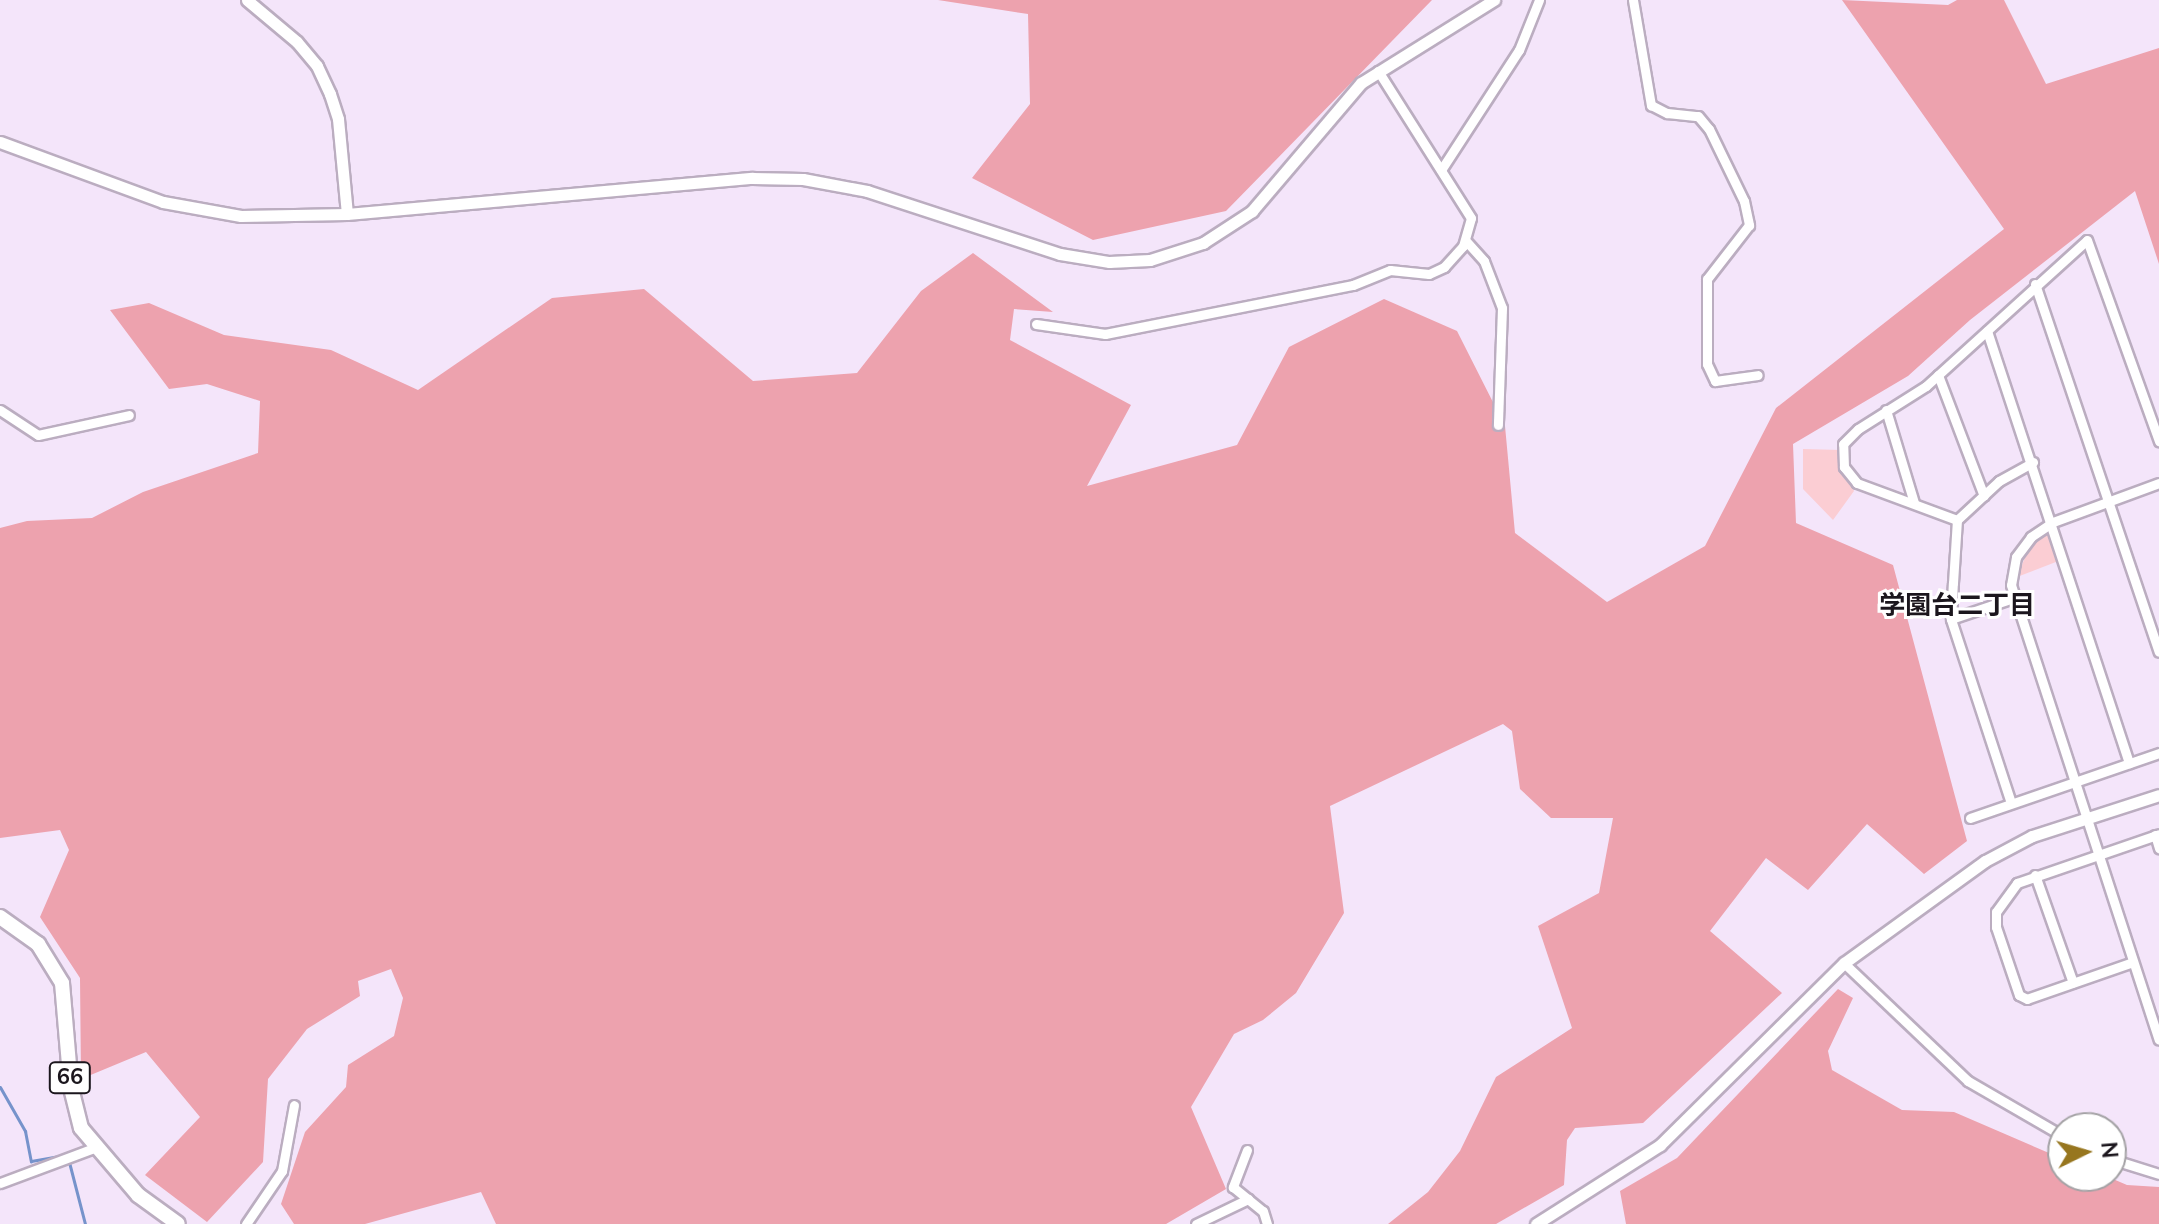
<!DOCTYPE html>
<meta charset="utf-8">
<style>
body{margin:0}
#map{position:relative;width:2159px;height:1224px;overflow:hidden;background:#f4e5fa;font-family:"Nunito Sans","Noto Sans JP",sans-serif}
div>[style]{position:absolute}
.green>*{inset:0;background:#fbcdd3}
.forest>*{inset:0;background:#eda2ae}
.stream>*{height:3px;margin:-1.5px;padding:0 1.5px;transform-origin:1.5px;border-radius:1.5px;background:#7693cb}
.roads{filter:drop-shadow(2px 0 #bbadc0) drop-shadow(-2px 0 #bbadc0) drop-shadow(0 2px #bbadc0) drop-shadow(0 -2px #bbadc0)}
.minor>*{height:9px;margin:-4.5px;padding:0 4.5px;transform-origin:4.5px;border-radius:4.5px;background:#fff}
.tertiary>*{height:11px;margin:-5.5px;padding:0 5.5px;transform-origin:5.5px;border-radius:5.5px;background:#fff}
.primary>*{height:14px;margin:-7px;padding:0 7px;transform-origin:7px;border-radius:7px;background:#fff}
span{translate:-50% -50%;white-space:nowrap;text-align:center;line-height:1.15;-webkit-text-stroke:6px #fff;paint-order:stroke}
.shield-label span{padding:2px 6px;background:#fff;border:2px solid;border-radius:6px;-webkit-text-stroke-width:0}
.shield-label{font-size:22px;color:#1b161d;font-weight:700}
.neighbourhood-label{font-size:26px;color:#1b161d;font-weight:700}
.north{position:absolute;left:2047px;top:1112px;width:80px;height:80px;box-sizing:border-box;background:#fff;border:2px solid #a4a2a5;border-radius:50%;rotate:85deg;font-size:22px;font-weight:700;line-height:32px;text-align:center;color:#1b161d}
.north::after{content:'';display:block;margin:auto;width:28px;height:36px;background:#97761f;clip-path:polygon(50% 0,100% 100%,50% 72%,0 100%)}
</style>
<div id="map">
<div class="green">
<i style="clip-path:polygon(1803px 449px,1841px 450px,1840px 464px,1854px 491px,1833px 520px,1803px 489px)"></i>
<i style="clip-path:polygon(2051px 529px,2061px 560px,2017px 577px,2031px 543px)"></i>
</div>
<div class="forest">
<i style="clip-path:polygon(938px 0,1432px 0,1226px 211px,1093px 240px,972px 178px,1030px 104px,1028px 14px)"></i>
<i style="clip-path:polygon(1842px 0,1948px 5px,1957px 0,2004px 0,2046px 84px,2159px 48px,2159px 264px,2135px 191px,1970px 320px,1908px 376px,1793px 444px,1796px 523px,1893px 565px,1967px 841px,1924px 874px,1867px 824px,1808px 890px,1766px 858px,1710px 931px,1782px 993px,1643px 1123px,1575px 1128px,1567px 1140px,1564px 1185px,1496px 1224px,1388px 1224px,1428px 1192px,1460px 1151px,1496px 1077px,1572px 1028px,1538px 926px,1599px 893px,1613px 818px,1551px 818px,1520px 789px,1512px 731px,1503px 724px,1330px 806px,1344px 913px,1296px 993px,1263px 1020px,1234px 1034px,1191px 1107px,1226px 1189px,1166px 1224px,496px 1224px,481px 1192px,365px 1224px,294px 1224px,281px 1204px,305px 1132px,346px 1087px,348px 1065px,394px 1036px,403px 998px,391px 969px,358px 981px,360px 996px,307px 1029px,268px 1079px,263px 1162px,207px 1222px,145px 1175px,200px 1117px,146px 1052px,81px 1079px,80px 978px,40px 917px,69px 850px,60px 830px,0 838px,0 528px,27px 521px,92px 518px,143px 492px,258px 453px,260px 401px,207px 384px,169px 389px,110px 310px,149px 303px,224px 335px,331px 350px,418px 390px,552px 298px,644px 289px,753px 381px,857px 373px,921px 291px,973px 253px,1053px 312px,1014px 309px,1010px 340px,1131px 405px,1087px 486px,1237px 445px,1289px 347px,1384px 299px,1457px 331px,1505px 426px,1515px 533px,1607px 602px,1705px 546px,1776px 408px,2004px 229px)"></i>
<i style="clip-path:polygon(1838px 989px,1853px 998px,1828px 1051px,1832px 1070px,1902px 1110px,1954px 1112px,2063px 1159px,2063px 1176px,2106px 1176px,2127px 1185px,2159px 1187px,2159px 1224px,1626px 1224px,1620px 1191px,1677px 1158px)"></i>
</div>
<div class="stream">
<i style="left:0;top:1087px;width:51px;rotate:60.4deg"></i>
<i style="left:25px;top:1131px;width:31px;rotate:79deg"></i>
<i style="left:31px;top:1161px;width:36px;rotate:-10deg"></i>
<i style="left:69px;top:1162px;width:64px;rotate:75.5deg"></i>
</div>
<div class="roads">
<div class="minor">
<i style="left:1633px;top:0;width:107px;rotate:80.3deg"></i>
<i style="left:1651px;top:105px;width:18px;rotate:27deg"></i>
<i style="left:1667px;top:113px;width:31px;rotate:6deg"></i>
<i style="left:1698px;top:116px;width:17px;rotate:50deg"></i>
<i style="left:1709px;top:129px;width:80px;rotate:64.1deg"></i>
<i style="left:1744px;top:201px;width:25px;rotate:78deg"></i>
<i style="left:1749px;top:225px;width:68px;rotate:127.9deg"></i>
<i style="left:1707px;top:279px;width:85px;rotate:90deg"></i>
<i style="left:1707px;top:364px;width:19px;rotate:65deg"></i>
<i style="left:1715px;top:381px;width:43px;rotate:-7.9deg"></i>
<i style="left:1441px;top:170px;width:143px;rotate:-57deg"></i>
<i style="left:1519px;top:50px;width:54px;rotate:-68.2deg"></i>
<i style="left:1466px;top:241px;width:27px;rotate:48deg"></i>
<i style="left:1484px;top:261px;width:50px;rotate:69deg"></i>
<i style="left:1502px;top:308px;width:117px;rotate:92deg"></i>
<i style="left:2035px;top:284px;width:388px;rotate:71.4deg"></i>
<i style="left:1036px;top:324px;width:70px;rotate:8.2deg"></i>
<i style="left:1105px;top:334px;width:253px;rotate:-11.2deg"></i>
<i style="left:1353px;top:285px;width:40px;rotate:-22deg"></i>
<i style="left:1390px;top:270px;width:39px;rotate:6deg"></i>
<i style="left:1429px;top:274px;width:17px;rotate:-25deg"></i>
<i style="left:1444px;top:267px;width:28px;rotate:-48deg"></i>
<i style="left:1463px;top:246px;width:29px;rotate:-74deg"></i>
<i style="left:1471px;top:218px;width:174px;rotate:-122.3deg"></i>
<i style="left:1987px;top:331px;width:455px;rotate:71.8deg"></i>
<i style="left:1938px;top:375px;width:129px;rotate:69.2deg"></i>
<i style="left:0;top:410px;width:45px;rotate:33.3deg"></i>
<i style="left:38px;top:435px;width:93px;rotate:-12.4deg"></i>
<i style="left:1886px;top:410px;width:97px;rotate:73.2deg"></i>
<i style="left:2159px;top:483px;width:113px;rotate:159.8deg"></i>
<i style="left:2053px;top:522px;width:27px;rotate:146deg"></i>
<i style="left:2031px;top:537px;width:25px;rotate:127deg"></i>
<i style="left:2016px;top:557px;width:28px;rotate:100deg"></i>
<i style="left:2011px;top:585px;width:478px;rotate:72deg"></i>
<i style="left:1957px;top:520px;width:107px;rotate:-159.7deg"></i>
<i style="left:1857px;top:483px;width:21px;rotate:-129deg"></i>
<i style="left:1844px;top:467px;width:23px;rotate:-92deg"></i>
<i style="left:1843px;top:444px;width:21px;rotate:-45deg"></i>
<i style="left:1858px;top:429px;width:80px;rotate:-32.3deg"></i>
<i style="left:1926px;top:386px;width:217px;rotate:-42.2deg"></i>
<i style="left:2087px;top:240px;width:214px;rotate:70.3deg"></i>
<i style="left:1951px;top:619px;width:65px;rotate:-18.7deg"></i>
<i style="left:2011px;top:803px;width:194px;rotate:-108.1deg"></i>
<i style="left:1951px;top:619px;width:36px;rotate:-87deg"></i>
<i style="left:1953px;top:583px;width:63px;rotate:-86.4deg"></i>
<i style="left:1957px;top:520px;width:57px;rotate:-42.9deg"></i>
<i style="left:1999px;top:481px;width:39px;rotate:-29deg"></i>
<i style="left:1970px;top:818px;width:200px;rotate:-19deg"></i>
<i style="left:2155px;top:835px;width:14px;rotate:73deg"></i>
<i style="left:2035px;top:875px;width:114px;rotate:70.6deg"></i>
<i style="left:2133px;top:962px;width:112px;rotate:160.8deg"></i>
<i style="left:2027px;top:999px;width:9px;rotate:-153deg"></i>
<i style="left:2019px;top:995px;width:72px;rotate:-108.7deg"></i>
<i style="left:1996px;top:927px;width:15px;rotate:-90deg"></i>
<i style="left:1996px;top:912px;width:36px;rotate:-54deg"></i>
<i style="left:2017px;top:883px;width:150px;rotate:-19deg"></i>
<i style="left:1844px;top:963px;width:171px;rotate:43.6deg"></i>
<i style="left:1968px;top:1081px;width:110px;rotate:30.1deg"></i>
<i style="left:1247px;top:1150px;width:40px;rotate:111deg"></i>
<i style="left:1233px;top:1187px;width:38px;rotate:39deg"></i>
<i style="left:1263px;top:1211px;width:14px;rotate:73deg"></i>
<i style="left:2111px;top:1159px;width:50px;rotate:17.4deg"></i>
<i style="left:0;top:1183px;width:100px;rotate:-20.4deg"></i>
<i style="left:246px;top:1224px;width:64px;rotate:-55.8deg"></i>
<i style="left:282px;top:1171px;width:67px;rotate:-79.7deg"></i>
<i style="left:1196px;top:1224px;width:58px;rotate:-25.7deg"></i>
</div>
<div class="tertiary">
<i style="left:247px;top:0;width:65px;rotate:40deg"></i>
<i style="left:297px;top:42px;width:31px;rotate:50deg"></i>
<i style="left:317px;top:66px;width:31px;rotate:65deg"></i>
<i style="left:330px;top:94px;width:26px;rotate:72deg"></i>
<i style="left:338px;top:119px;width:95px;rotate:84.6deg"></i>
<i style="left:0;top:142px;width:174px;rotate:20.2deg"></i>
<i style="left:163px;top:202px;width:79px;rotate:10.2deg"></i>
<i style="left:241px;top:216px;width:106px;rotate:-1.1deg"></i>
<i style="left:347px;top:214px;width:407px;rotate:-5.1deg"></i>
<i style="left:752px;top:178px;width:51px;rotate:1.1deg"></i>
<i style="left:803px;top:179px;width:65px;rotate:10.6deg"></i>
<i style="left:867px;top:191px;width:203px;rotate:18.1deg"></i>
<i style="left:1060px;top:254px;width:50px;rotate:9.3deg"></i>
<i style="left:1109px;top:262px;width:41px;rotate:-2.8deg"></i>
<i style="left:1150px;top:260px;width:56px;rotate:-17.8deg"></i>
<i style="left:1203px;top:243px;width:59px;rotate:-33.1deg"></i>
<i style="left:1252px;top:211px;width:168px;rotate:-49.6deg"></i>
<i style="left:1361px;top:83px;width:157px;rotate:-32deg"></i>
<i style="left:1536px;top:1224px;width:147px;rotate:-32.5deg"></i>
<i style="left:1660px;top:1145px;width:259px;rotate:-44.7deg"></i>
<i style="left:1844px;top:963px;width:174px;rotate:-35.9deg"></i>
<i style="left:1985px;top:861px;width:53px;rotate:-28deg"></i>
<i style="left:2032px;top:836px;width:133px;rotate:-17.9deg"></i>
</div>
<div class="primary">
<i style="left:0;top:917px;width:47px;rotate:35.4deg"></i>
<i style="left:38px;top:944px;width:46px;rotate:58.4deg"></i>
<i style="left:62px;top:983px;width:105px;rotate:85.1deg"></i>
<i style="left:71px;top:1088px;width:41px;rotate:76deg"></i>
<i style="left:81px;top:1128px;width:88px;rotate:49.6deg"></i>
<i style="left:138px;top:1195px;width:49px;rotate:35.9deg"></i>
</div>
</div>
<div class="shield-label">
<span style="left:70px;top:1078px">66</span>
</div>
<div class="neighbourhood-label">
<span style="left:1957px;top:606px">学園台二丁目</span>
</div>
<div class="north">N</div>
</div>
